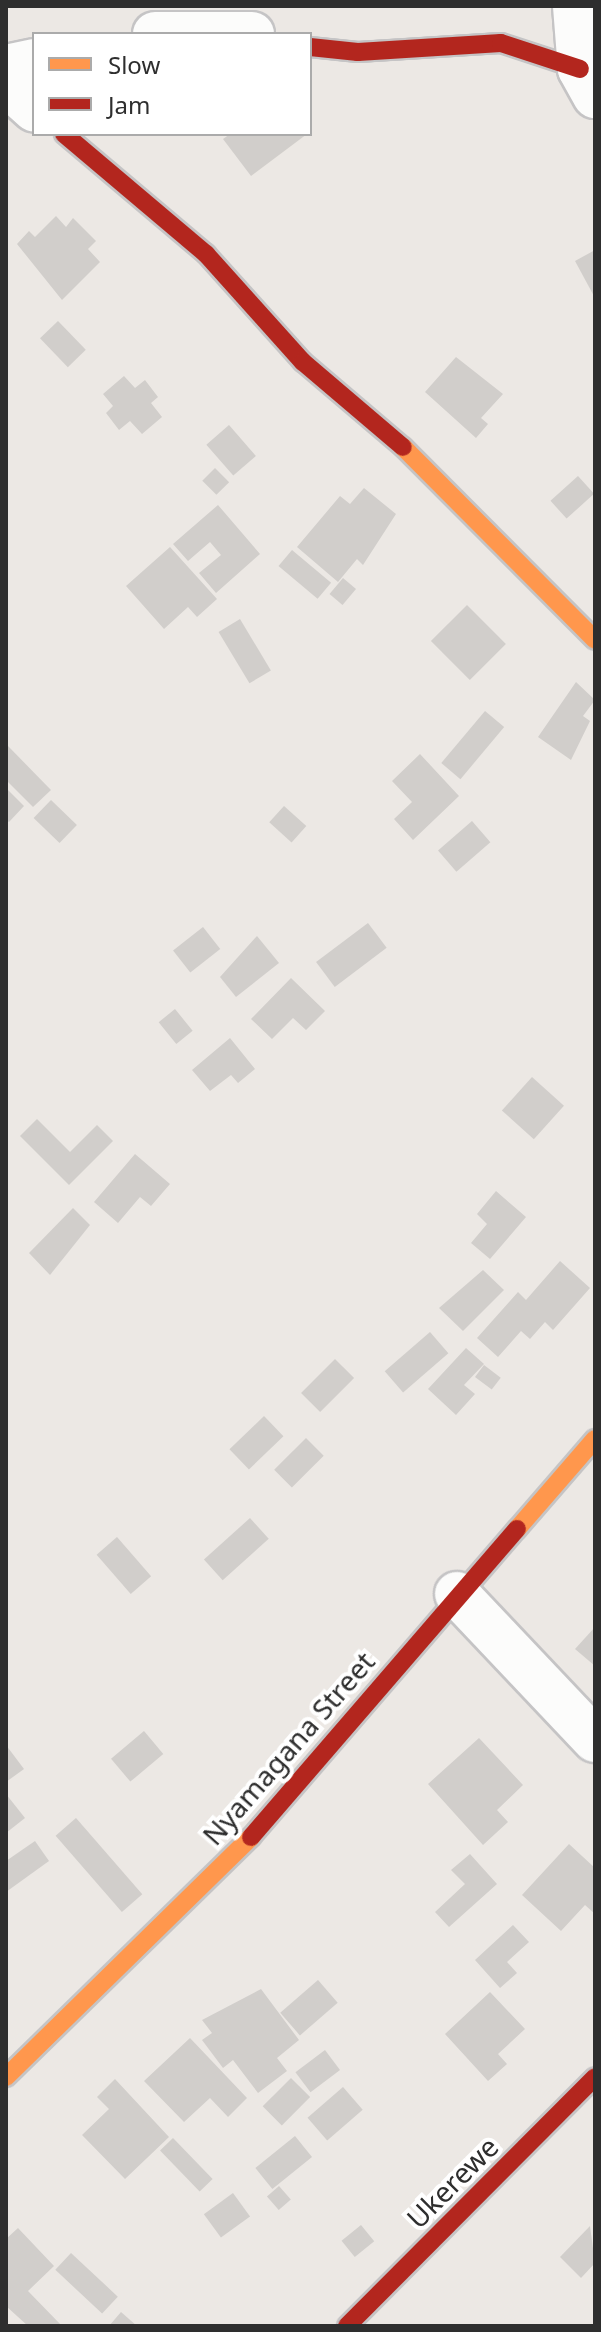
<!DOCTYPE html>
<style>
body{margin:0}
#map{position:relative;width:601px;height:2332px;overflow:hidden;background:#ece8e4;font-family:"Noto Sans",sans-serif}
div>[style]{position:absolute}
.building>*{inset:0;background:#d1cecb;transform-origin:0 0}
.roads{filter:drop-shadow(2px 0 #c5c4c5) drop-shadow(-2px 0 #c5c4c5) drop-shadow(0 2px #c5c4c5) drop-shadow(0 -2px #c5c4c5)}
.street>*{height:44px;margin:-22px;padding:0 22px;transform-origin:22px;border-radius:22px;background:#fcfcfb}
.slow>*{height:18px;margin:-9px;padding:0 9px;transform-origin:9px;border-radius:9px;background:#ff974d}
.jam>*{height:18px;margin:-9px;padding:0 9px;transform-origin:9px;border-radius:9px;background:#b3261e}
span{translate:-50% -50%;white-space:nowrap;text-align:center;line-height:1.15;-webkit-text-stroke:8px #fff;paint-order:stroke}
.street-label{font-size:28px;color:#2e2e2e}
.frame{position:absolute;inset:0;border:8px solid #2e2e2e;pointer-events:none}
.legend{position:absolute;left:32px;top:32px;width:280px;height:104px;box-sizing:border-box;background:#fff;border:2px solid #ababab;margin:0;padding:10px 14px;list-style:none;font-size:24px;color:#2e2e2e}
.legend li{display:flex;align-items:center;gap:16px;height:40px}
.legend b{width:40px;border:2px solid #ababab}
</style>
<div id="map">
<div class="building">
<i style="clip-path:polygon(230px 134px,307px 134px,251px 176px,223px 139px)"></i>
<i style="clip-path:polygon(56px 216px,66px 227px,73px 218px,96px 241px,88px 249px,100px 262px,62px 300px,17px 244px,29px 231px,35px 237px)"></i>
<i style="clip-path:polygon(595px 250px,595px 298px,575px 261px)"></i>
<i style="left:58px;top:321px;width:40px;height:25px;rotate:46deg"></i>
<i style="clip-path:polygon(456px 357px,503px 394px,481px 418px,488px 424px,476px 438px,425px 392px)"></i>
<i style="clip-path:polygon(124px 376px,135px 388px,145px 380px,158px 397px,151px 403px,162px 417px,142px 434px,130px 421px,119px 430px,106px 413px,113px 406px,103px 394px)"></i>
<i style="left:229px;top:425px;width:41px;height:30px;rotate:49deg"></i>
<i style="left:215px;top:468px;width:20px;height:18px;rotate:45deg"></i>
<i style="left:578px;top:476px;width:24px;height:37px;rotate:48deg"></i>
<i style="clip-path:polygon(364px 488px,396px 514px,363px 565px,357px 559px,338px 582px,297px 547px,340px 496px,350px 504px)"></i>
<i style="clip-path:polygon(218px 505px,260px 554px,216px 593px,199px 573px,221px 555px,210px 542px,188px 561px,173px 544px)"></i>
<i style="clip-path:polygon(170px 547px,217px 599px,197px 617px,188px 607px,164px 629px,126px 586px)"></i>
<i style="left:292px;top:550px;width:51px;height:21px;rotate:40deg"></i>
<i style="left:343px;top:578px;width:17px;height:21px;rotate:40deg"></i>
<i style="left:467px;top:605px;width:55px;height:51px;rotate:45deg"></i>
<i style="left:240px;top:619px;width:60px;height:25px;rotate:59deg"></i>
<i style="clip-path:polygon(576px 682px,595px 700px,583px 716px,590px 721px,571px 760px,538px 737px)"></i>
<i style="left:485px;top:711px;width:25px;height:68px;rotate:40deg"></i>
<i style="clip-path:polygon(8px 746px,51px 790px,33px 807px,6px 780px)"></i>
<i style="clip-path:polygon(420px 754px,459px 796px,413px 840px,394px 819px,412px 802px,392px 781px)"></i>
<i style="clip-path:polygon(6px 788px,24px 806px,9px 822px,6px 820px)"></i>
<i style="left:51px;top:800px;width:36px;height:25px;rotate:44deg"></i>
<i style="left:284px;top:806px;width:30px;height:22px;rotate:42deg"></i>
<i style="left:472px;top:821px;width:28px;height:45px;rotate:49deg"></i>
<i style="left:368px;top:923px;width:31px;height:65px;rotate:53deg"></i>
<i style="left:203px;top:927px;width:28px;height:38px;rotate:52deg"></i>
<i style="clip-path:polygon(257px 936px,279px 963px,236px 997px,220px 977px)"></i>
<i style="clip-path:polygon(291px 978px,325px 1011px,306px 1030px,293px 1018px,272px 1039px,251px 1019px)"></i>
<i style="left:175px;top:1009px;width:28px;height:21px;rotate:51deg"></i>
<i style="clip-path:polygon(230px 1038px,255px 1069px,238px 1083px,231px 1075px,210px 1091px,192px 1070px)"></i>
<i style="left:532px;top:1077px;width:43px;height:45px;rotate:42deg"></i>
<i style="clip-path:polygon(37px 1119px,70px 1152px,97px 1125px,113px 1141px,69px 1185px,20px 1136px)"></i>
<i style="clip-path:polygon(135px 1154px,170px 1184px,151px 1206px,140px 1197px,118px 1223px,94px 1202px)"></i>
<i style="clip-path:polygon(496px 1191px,526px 1217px,490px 1259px,471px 1243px,487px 1224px,477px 1214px)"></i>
<i style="clip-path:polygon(73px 1208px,90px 1225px,50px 1275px,29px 1253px)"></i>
<i style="clip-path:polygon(560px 1261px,590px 1288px,553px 1330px,545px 1322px,530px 1339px,521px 1331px,498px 1357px,477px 1338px,518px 1292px,526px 1300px)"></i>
<i style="clip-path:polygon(483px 1270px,504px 1290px,463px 1331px,439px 1308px)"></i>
<i style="left:430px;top:1332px;width:28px;height:60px;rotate:49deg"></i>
<i style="clip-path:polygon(466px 1348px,484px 1364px,464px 1385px,475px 1394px,456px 1415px,428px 1389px)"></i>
<i style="left:335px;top:1359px;width:27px;height:48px;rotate:45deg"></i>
<i style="left:484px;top:1365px;width:21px;height:15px;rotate:37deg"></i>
<i style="left:264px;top:1416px;width:28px;height:48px;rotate:46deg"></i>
<i style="left:306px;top:1438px;width:25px;height:45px;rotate:45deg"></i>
<i style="left:250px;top:1518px;width:28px;height:62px;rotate:48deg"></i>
<i style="left:117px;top:1537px;width:52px;height:27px;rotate:49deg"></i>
<i style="clip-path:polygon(595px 1627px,595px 1666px,575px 1649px)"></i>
<i style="left:144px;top:1731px;width:30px;height:43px;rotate:50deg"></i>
<i style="clip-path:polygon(479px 1738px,523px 1785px,497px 1810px,508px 1822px,483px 1845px,428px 1784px)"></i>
<i style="clip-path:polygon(6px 1745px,24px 1769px,6px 1782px)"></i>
<i style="clip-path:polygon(6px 1794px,25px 1818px,6px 1833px)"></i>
<i style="left:76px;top:1818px;width:101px;height:27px;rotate:49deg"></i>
<i style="clip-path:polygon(35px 1841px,49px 1861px,6px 1892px,6px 1861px)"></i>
<i style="clip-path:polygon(569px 1844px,595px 1868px,595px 1914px,585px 1905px,561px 1931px,522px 1895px)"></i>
<i style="clip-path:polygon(470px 1854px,497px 1884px,449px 1927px,435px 1912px,465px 1884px,451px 1870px)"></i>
<i style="clip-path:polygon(513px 1925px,529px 1942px,507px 1962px,517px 1973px,500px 1988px,475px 1960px)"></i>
<i style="left:318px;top:1980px;width:30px;height:50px;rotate:49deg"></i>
<i style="clip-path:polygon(261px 1989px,299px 2040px,277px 2058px,287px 2071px,258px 2093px,233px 2060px,223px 2068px,202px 2040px,212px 2033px,202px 2020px)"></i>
<i style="clip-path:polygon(490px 1992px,525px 2029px,498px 2054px,507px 2064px,488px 2081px,445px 2034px)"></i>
<i style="clip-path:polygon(190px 2038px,247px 2098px,228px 2117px,210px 2098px,184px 2122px,144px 2081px)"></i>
<i style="left:325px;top:2050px;width:25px;height:37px;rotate:53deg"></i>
<i style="left:291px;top:2078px;width:27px;height:40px;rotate:45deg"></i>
<i style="clip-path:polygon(115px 2079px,169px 2137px,125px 2179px,82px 2135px,109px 2109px,97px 2097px)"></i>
<i style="left:343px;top:2087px;width:30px;height:47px;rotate:49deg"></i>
<i style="left:295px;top:2136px;width:27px;height:51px;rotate:51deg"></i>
<i style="left:173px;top:2138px;width:57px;height:18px;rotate:46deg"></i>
<i style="left:279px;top:2186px;width:18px;height:16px;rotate:49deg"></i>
<i style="left:233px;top:2193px;width:29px;height:36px;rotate:54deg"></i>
<i style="left:361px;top:2225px;width:21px;height:25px;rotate:51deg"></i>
<i style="clip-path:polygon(590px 2226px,595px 2263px,581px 2278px,560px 2257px)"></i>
<i style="clip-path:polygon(18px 2228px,54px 2266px,28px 2291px,62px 2326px,28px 2326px,6px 2306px,6px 2239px)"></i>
<i style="left:71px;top:2253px;width:64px;height:23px;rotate:43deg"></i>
<i style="clip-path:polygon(121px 2312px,137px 2326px,109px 2326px)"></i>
</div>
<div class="roads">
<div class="street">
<i style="left:575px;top:6px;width:63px;rotate:85.5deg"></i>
<i style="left:580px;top:69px;width:31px;rotate:61deg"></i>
<i style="left:155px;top:34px;width:97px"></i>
<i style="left:6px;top:67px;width:29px;rotate:-12deg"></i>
<i style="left:6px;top:84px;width:38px;rotate:42deg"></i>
<i style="left:457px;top:1594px;width:201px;rotate:46.6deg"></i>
</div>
<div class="slow">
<i style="left:403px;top:447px;width:272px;rotate:45.1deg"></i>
<i style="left:517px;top:1529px;width:119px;rotate:-49.1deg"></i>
<i style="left:6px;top:2077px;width:343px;rotate:-44.4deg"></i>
</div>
<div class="jam">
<i style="left:310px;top:47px;width:48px;rotate:5.9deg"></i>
<i style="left:358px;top:52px;width:143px;rotate:-3.6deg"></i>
<i style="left:501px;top:43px;width:83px;rotate:18.2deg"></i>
<i style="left:64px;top:134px;width:186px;rotate:40.2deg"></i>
<i style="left:206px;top:254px;width:145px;rotate:48.1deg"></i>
<i style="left:303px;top:362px;width:131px;rotate:40.4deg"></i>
<i style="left:251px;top:1837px;width:407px;rotate:-49.2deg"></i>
<i style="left:347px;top:2326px;width:351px;rotate:-45.1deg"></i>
</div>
</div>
<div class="street-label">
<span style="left:288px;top:1748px;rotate:-49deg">Nyamagana Street</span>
<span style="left:452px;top:2182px;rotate:-45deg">Ukerewe</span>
</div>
<div class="frame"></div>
<ul class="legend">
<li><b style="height:10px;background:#ff974d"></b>Slow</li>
<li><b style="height:10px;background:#b3261e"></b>Jam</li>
</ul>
</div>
